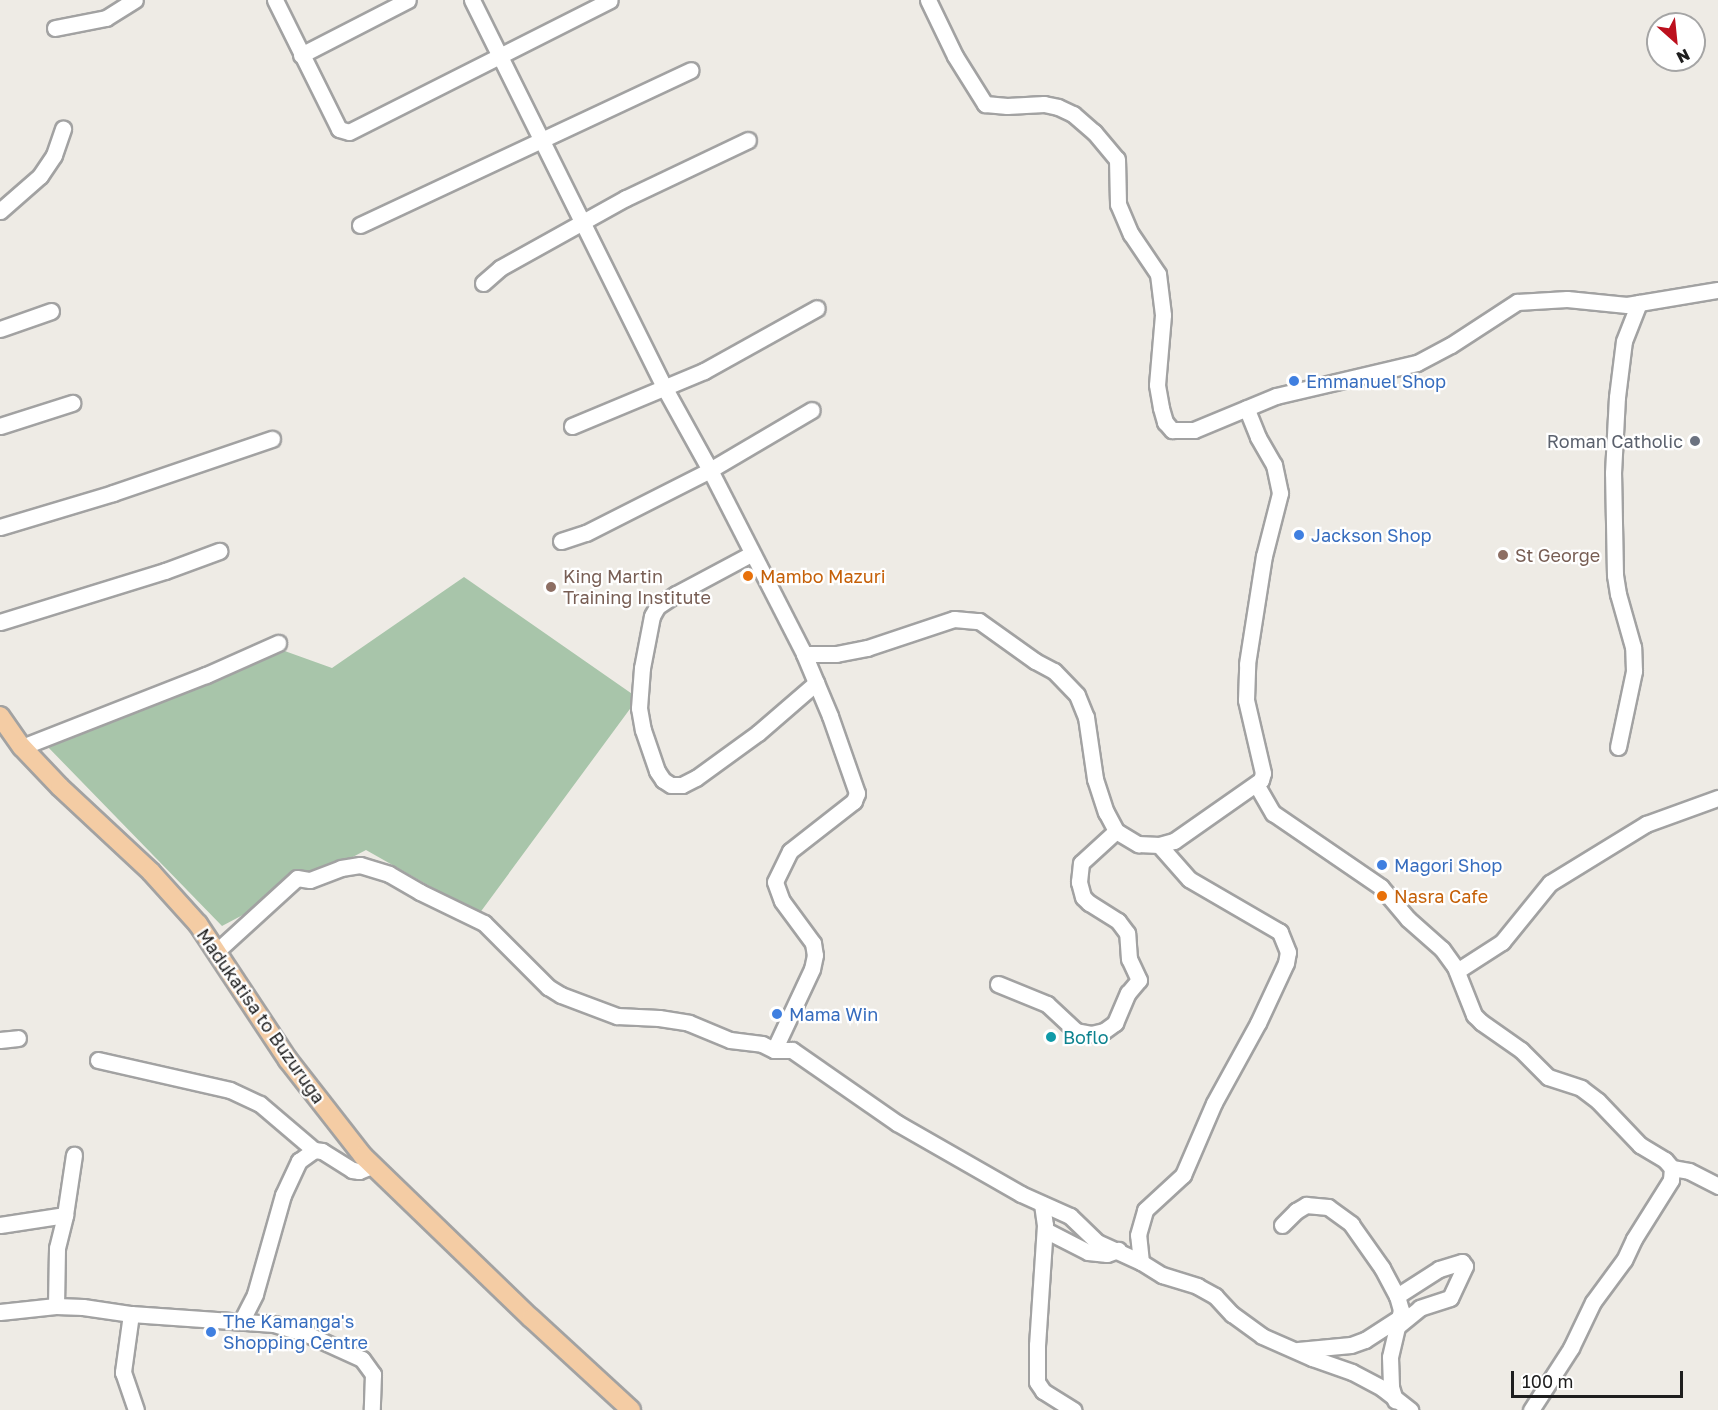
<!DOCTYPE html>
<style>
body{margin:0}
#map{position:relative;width:1718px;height:1410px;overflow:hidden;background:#eeebe5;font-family:"Golos Text",sans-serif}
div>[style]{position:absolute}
.cemetery>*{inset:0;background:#a8c5aa}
.roads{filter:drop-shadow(2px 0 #a2a2a2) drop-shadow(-2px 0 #a2a2a2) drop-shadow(0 2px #a2a2a2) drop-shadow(0 -2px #a2a2a2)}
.minor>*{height:15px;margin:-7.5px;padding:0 7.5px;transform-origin:7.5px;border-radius:7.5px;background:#fff}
.major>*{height:18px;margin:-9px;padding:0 9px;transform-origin:9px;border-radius:9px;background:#f4cca4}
.dots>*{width:16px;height:16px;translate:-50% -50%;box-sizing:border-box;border:3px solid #fff;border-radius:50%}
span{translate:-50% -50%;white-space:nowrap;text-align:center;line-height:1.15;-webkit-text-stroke:4.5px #fff;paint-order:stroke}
.shop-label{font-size:18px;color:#366cbe}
.left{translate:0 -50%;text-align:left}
.worship-label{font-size:18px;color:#5b616d}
.right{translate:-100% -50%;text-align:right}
.education-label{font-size:18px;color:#785e54}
.food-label{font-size:18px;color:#c56008}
.street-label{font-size:18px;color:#1e1e1e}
.culture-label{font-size:18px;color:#0d838f}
.north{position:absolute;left:1646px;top:12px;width:60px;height:60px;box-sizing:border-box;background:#fff;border:2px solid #a5a5a5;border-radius:50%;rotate:153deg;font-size:16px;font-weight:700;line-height:24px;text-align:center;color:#1e1e1e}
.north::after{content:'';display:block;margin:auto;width:21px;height:27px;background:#bc101d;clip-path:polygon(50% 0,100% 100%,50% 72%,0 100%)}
.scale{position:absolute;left:1511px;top:1371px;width:172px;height:27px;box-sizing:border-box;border:3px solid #1e1e1e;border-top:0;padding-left:8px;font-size:18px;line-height:21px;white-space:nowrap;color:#1e1e1e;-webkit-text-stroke:4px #fff;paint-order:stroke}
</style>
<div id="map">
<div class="cemetery">
<i style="clip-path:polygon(464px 577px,638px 698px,479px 914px,366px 850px,222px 926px,46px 745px,268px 645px,332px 668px)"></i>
</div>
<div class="roads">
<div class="minor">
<i style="left:275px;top:0;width:144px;rotate:63.6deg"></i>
<i style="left:339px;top:129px;width:10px;rotate:17deg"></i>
<i style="left:349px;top:132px;width:292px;rotate:-26.8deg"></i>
<i style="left:472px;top:0;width:432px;rotate:63.6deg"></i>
<i style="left:664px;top:387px;width:95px;rotate:61deg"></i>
<i style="left:710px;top:470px;width:207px;rotate:62.9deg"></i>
<i style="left:804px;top:654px;width:67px;rotate:67.2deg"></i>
<i style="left:830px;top:716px;width:82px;rotate:70.7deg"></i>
<i style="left:857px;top:793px;width:9px;rotate:111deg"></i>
<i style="left:854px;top:801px;width:81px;rotate:142deg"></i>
<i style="left:790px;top:851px;width:34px;rotate:116deg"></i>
<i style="left:775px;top:882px;width:20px;rotate:70deg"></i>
<i style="left:782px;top:901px;width:52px;rotate:53.6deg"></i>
<i style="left:813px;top:943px;width:12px;rotate:81deg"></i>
<i style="left:815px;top:955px;width:14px;rotate:102deg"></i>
<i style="left:812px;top:969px;width:89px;rotate:115.1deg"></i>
<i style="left:928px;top:0;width:62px;rotate:64.3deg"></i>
<i style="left:955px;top:56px;width:57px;rotate:58deg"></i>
<i style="left:985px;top:104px;width:22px;rotate:5deg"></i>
<i style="left:1007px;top:106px;width:37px;rotate:-3deg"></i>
<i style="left:1044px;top:104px;width:14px;rotate:12deg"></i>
<i style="left:1058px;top:107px;width:17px;rotate:25deg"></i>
<i style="left:1073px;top:114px;width:28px;rotate:41deg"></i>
<i style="left:1094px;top:132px;width:35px;rotate:50deg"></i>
<i style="left:1117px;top:159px;width:45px;rotate:88.7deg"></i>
<i style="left:1118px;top:204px;width:33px;rotate:67deg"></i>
<i style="left:1131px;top:234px;width:48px;rotate:56deg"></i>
<i style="left:1158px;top:274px;width:41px;rotate:83deg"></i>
<i style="left:1163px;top:315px;width:70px;rotate:94.9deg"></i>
<i style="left:1157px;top:385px;width:23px;rotate:80deg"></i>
<i style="left:1161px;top:408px;width:15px;rotate:74deg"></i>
<i style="left:1165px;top:422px;width:11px;rotate:49deg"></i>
<i style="left:1172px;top:430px;width:22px"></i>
<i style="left:1194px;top:430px;width:89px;rotate:-22.5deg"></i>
<i style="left:1276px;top:396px;width:145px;rotate:-13.2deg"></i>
<i style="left:1417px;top:363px;width:38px;rotate:-28deg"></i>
<i style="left:1451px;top:345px;width:79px;rotate:-33.1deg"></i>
<i style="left:1517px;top:302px;width:50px;rotate:-3.4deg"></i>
<i style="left:1567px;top:299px;width:60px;rotate:5.7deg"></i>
<i style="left:1627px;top:305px;width:92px;rotate:-9.4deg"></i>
<i style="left:55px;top:28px;width:52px;rotate:-11.1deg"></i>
<i style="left:106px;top:18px;width:34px;rotate:-32deg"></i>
<i style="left:301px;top:55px;width:120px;rotate:-27.2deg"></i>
<i style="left:0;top:211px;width:53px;rotate:-41.2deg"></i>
<i style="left:40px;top:176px;width:25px;rotate:-56deg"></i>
<i style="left:54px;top:155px;width:28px;rotate:-71deg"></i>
<i style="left:360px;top:225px;width:365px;rotate:-25.1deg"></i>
<i style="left:483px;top:283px;width:23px;rotate:-41deg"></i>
<i style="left:500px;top:268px;width:144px;rotate:-29.1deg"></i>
<i style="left:626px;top:198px;width:135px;rotate:-25.4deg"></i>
<i style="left:0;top:329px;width:54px;rotate:-19.4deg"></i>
<i style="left:0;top:426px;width:76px;rotate:-17.7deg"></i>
<i style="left:572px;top:426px;width:143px;rotate:-22.6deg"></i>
<i style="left:704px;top:371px;width:129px;rotate:-29.1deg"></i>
<i style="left:0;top:527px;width:118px;rotate:-16.7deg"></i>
<i style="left:113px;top:493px;width:168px;rotate:-18.8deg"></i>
<i style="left:561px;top:541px;width:26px;rotate:-18deg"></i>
<i style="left:586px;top:533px;width:139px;rotate:-26.9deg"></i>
<i style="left:710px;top:470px;width:118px;rotate:-30.5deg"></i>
<i style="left:751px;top:554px;width:85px;rotate:151.9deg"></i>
<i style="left:676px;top:594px;width:23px;rotate:146deg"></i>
<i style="left:657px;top:607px;width:10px;rotate:119deg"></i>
<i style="left:652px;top:616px;width:53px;rotate:100.9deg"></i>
<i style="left:642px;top:668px;width:40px;rotate:94.3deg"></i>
<i style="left:639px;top:708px;width:22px;rotate:80deg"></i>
<i style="left:643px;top:730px;width:43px;rotate:71.1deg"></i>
<i style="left:657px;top:771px;width:11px;rotate:56deg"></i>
<i style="left:663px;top:780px;width:9px;rotate:32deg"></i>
<i style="left:671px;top:785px;width:11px"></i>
<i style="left:682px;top:785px;width:16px;rotate:-27deg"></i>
<i style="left:696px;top:778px;width:77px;rotate:-36deg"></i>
<i style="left:758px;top:733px;width:77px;rotate:-40.8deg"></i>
<i style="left:0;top:622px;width:173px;rotate:-17.2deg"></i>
<i style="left:165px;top:571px;width:58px;rotate:-20.3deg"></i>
<i style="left:804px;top:654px;width:32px"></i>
<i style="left:836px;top:654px;width:32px;rotate:-11deg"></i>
<i style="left:867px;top:648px;width:92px;rotate:-18.4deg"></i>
<i style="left:954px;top:619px;width:25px;rotate:5deg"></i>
<i style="left:979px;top:621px;width:69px;rotate:35.5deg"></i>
<i style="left:1035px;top:661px;width:21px;rotate:28deg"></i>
<i style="left:1054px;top:671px;width:33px;rotate:46deg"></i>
<i style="left:1077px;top:695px;width:24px;rotate:68deg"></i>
<i style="left:1086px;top:717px;width:63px;rotate:81.7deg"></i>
<i style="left:1095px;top:779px;width:35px;rotate:72deg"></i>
<i style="left:1106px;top:812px;width:21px;rotate:62deg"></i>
<i style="left:1116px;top:831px;width:26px;rotate:31deg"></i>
<i style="left:1138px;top:844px;width:21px;rotate:3deg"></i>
<i style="left:1159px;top:845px;width:16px;rotate:-15deg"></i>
<i style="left:1174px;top:841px;width:106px;rotate:-35deg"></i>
<i style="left:1261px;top:780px;width:7px;rotate:-74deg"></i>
<i style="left:1263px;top:773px;width:75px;rotate:-103.1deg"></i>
<i style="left:1246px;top:700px;width:36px;rotate:-88deg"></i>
<i style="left:1247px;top:664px;width:109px;rotate:-81.1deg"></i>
<i style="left:1264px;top:556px;width:65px;rotate:-75.7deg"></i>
<i style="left:1280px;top:493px;width:29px;rotate:-102deg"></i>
<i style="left:1274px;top:465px;width:32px;rotate:-120deg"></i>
<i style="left:1258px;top:437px;width:31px;rotate:-112deg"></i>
<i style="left:22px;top:747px;width:198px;rotate:-21.4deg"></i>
<i style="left:206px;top:675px;width:79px;rotate:-24deg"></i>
<i style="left:1618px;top:747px;width:78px;rotate:-78.1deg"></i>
<i style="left:1634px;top:671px;width:24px;rotate:-92deg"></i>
<i style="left:1633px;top:647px;width:55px;rotate:-105.8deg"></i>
<i style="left:1618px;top:594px;width:19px;rotate:-99deg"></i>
<i style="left:1615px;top:575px;width:102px;rotate:-91.1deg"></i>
<i style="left:1613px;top:473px;width:76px;rotate:-87deg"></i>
<i style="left:1617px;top:397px;width:56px;rotate:-82.9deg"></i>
<i style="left:1624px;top:341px;width:41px;rotate:-68.5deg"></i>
<i style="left:1256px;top:784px;width:34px;rotate:60deg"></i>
<i style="left:1273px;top:813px;width:131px;rotate:34.4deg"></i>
<i style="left:1381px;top:887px;width:42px;rotate:49.8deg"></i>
<i style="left:1408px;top:919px;width:45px;rotate:41.4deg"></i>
<i style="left:1442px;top:949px;width:22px;rotate:54deg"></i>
<i style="left:1455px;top:967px;width:52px;rotate:68.4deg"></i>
<i style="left:1474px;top:1015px;width:10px;rotate:45deg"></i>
<i style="left:1481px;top:1022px;width:49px;rotate:35deg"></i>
<i style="left:1521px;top:1050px;width:38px;rotate:45deg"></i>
<i style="left:1548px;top:1077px;width:35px;rotate:18deg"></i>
<i style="left:1581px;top:1088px;width:21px;rotate:37deg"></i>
<i style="left:1598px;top:1101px;width:61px;rotate:46.3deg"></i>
<i style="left:1640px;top:1145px;width:29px;rotate:31deg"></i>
<i style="left:1665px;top:1160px;width:11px;rotate:49deg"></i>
<i style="left:1672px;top:1168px;width:12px;rotate:95deg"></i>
<i style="left:1671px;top:1180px;width:70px;rotate:122.1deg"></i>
<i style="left:1634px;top:1239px;width:23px;rotate:115deg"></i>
<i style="left:1624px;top:1260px;width:52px;rotate:126.4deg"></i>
<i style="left:1593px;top:1302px;width:51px;rotate:115.6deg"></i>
<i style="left:1571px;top:1348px;width:74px;rotate:122.8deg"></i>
<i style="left:217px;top:951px;width:108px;rotate:-42.4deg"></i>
<i style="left:297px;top:878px;width:13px;rotate:9deg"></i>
<i style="left:310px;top:880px;width:33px;rotate:-21deg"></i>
<i style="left:341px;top:868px;width:19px;rotate:-9deg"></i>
<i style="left:360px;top:865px;width:30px;rotate:17deg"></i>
<i style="left:389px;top:874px;width:36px;rotate:30deg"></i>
<i style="left:420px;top:892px;width:71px;rotate:25.8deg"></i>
<i style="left:484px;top:923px;width:91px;rotate:45deg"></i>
<i style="left:548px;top:987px;width:15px;rotate:32deg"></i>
<i style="left:561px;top:995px;width:60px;rotate:20.6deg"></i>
<i style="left:617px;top:1016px;width:42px;rotate:2.7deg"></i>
<i style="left:659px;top:1018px;width:30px;rotate:9deg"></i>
<i style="left:689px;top:1023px;width:44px;rotate:22.5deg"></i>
<i style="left:730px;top:1040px;width:32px;rotate:7deg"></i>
<i style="left:762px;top:1044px;width:13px;rotate:27deg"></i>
<i style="left:774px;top:1050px;width:18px"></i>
<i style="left:792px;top:1050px;width:128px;rotate:34.8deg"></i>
<i style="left:897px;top:1123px;width:143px;rotate:29.8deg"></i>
<i style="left:1021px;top:1194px;width:54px;rotate:24.2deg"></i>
<i style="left:1070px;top:1216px;width:37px;rotate:44deg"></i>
<i style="left:1097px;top:1242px;width:48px;rotate:24.4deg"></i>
<i style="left:1141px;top:1262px;width:25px;rotate:32deg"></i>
<i style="left:1162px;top:1275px;width:37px;rotate:17deg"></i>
<i style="left:1197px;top:1286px;width:21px;rotate:29deg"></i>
<i style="left:1215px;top:1296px;width:25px;rotate:47deg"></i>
<i style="left:1232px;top:1314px;width:37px;rotate:36deg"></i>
<i style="left:1262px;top:1336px;width:55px;rotate:23.7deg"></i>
<i style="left:1312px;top:1358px;width:42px;rotate:19.3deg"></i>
<i style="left:1352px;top:1372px;width:34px;rotate:28deg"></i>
<i style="left:1382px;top:1388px;width:36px;rotate:38deg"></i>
<i style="left:1457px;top:971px;width:54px;rotate:-32.8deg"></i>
<i style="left:1502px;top:942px;width:76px;rotate:-50.9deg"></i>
<i style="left:1550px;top:883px;width:113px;rotate:-31.6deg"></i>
<i style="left:1646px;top:824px;width:77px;rotate:-19.9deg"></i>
<i style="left:998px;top:984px;width:53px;rotate:22.2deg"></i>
<i style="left:1047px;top:1004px;width:40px;rotate:43deg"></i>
<i style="left:1076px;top:1031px;width:15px;rotate:11deg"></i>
<i style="left:1091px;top:1034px;width:13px;rotate:-13deg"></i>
<i style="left:1104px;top:1031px;width:14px;rotate:-36deg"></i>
<i style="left:1115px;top:1023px;width:33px;rotate:-67deg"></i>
<i style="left:1128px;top:993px;width:17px;rotate:-50deg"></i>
<i style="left:1139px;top:980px;width:23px;rotate:-115deg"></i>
<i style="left:1129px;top:959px;width:26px;rotate:-94deg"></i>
<i style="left:1127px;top:933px;width:15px;rotate:-127deg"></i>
<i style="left:1118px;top:921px;width:34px;rotate:-148deg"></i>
<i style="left:1089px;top:903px;width:8px;rotate:-135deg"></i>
<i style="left:1083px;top:897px;width:16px;rotate:-105deg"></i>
<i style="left:1079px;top:882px;width:19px;rotate:-84deg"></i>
<i style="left:1081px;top:863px;width:47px;rotate:-42.4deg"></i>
<i style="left:0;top:1040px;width:18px;rotate:-6deg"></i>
<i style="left:98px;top:1060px;width:135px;rotate:12.8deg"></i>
<i style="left:230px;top:1090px;width:33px;rotate:25deg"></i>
<i style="left:260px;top:1104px;width:71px;rotate:40.4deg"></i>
<i style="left:1672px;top:1168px;width:17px;rotate:10deg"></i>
<i style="left:1689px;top:1171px;width:33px;rotate:27deg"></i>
<i style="left:1042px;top:1204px;width:21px;rotate:82deg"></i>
<i style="left:1045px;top:1225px;width:120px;rotate:93.8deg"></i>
<i style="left:1037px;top:1345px;width:37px;rotate:90deg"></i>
<i style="left:1037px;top:1382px;width:11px;rotate:56deg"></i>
<i style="left:1043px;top:1391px;width:36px;rotate:32deg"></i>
<i style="left:0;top:1225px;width:66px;rotate:-8.7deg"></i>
<i style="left:1282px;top:1225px;width:20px;rotate:-45deg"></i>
<i style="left:1296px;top:1211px;width:12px;rotate:-31deg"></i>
<i style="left:1306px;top:1205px;width:22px;rotate:5deg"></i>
<i style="left:1328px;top:1207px;width:29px;rotate:36deg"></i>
<i style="left:1351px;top:1224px;width:54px;rotate:54.8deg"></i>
<i style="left:1382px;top:1268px;width:32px;rotate:62deg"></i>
<i style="left:1397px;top:1296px;width:15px;rotate:74deg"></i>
<i style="left:1401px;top:1310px;width:48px;rotate:103.2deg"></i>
<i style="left:1390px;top:1357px;width:30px;rotate:88deg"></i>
<i style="left:1391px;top:1387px;width:14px;rotate:73deg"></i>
<i style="left:1045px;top:1230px;width:48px;rotate:27.1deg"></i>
<i style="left:1088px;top:1252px;width:19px;rotate:6deg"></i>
<i style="left:1107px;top:1254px;width:12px;rotate:-20deg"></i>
<i style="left:1141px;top:1262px;width:27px;rotate:-96deg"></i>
<i style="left:1138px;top:1235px;width:26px;rotate:-74deg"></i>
<i style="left:1145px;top:1210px;width:52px;rotate:-42.6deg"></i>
<i style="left:1183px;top:1175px;width:78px;rotate:-66.7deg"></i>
<i style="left:1214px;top:1103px;width:91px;rotate:-61.2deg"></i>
<i style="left:1258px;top:1023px;width:66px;rotate:-65deg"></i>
<i style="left:1286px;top:963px;width:11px;rotate:-80deg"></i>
<i style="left:1288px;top:952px;width:22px;rotate:-112deg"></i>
<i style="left:1280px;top:932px;width:105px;rotate:-149.8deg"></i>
<i style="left:1189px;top:879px;width:45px;rotate:-131.4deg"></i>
<i style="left:1397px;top:1296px;width:50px;rotate:-32.7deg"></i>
<i style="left:1439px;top:1269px;width:24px;rotate:-17deg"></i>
<i style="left:1462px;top:1262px;width:5px;rotate:53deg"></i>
<i style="left:1465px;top:1266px;width:35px;rotate:115deg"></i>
<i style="left:1450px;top:1298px;width:32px;rotate:162deg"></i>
<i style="left:1420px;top:1308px;width:28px;rotate:141deg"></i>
<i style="left:56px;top:1306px;width:58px;rotate:-89deg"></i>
<i style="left:57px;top:1248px;width:34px;rotate:-76deg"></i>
<i style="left:65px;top:1215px;width:61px;rotate:-81.5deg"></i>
<i style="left:0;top:1312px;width:56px;rotate:-6.1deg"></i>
<i style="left:56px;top:1306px;width:27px;rotate:2deg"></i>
<i style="left:83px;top:1307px;width:49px;rotate:8.3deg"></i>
<i style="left:131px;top:1314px;width:143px;rotate:4deg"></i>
<i style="left:274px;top:1324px;width:37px;rotate:17deg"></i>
<i style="left:309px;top:1335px;width:58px;rotate:24.4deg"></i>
<i style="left:362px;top:1359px;width:19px;rotate:54deg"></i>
<i style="left:373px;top:1374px;width:36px;rotate:92deg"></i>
<i style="left:131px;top:1314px;width:59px;rotate:97.9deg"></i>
<i style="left:123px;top:1372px;width:40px;rotate:71.1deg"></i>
<i style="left:242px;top:1320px;width:29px;rotate:-63deg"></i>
<i style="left:255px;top:1294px;width:103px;rotate:-74.2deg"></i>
<i style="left:283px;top:1195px;width:38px;rotate:-65deg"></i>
<i style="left:299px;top:1161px;width:19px;rotate:-36deg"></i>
<i style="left:314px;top:1150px;width:8px;rotate:7deg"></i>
<i style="left:322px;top:1151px;width:36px;rotate:32deg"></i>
<i style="left:352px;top:1170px;width:7px;rotate:8deg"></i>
<i style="left:359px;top:1171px;width:16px;rotate:-22deg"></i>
<i style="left:1298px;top:1350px;width:53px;rotate:-5.4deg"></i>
<i style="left:1351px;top:1345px;width:15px;rotate:-20deg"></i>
<i style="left:1365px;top:1340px;width:40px;rotate:-32.9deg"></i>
</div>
<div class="major">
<i style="left:0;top:716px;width:38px;rotate:55deg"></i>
<i style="left:22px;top:747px;width:55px;rotate:46.5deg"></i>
<i style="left:60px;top:787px;width:125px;rotate:43deg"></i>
<i style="left:151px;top:872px;width:70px;rotate:47.9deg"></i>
<i style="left:198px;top:924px;width:163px;rotate:56.5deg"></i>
<i style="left:288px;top:1060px;width:122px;rotate:52deg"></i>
<i style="left:363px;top:1156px;width:233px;rotate:44deg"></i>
<i style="left:531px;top:1318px;width:136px;rotate:42.6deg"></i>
</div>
</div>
<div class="dots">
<i style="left:1294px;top:381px;background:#3f7fe0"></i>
<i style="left:1695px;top:441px;background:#6b7280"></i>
<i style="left:1299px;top:535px;background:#3f7fe0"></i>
<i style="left:1503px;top:555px;background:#8d6e63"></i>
<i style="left:748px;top:576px;background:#e8710a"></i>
<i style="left:551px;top:587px;background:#8d6e63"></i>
<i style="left:1382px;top:865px;background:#3f7fe0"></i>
<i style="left:1382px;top:896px;background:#e8710a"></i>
<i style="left:777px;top:1014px;background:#3f7fe0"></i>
<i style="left:1051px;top:1037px;background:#0f9aa8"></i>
<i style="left:211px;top:1332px;background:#3f7fe0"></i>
</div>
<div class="shop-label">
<span class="left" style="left:1306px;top:381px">Emmanuel Shop</span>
<span class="left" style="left:1311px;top:535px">Jackson Shop</span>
<span class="left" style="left:1394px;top:865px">Magori Shop</span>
<span class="left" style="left:789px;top:1014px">Mama Win</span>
<span class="left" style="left:223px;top:1332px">The Kamanga's<br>Shopping Centre</span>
</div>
<div class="worship-label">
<span class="right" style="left:1683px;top:441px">Roman Catholic</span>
</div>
<div class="education-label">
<span class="left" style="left:1515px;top:555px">St George</span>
<span class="left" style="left:563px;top:587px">King Martin<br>Training Institute</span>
</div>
<div class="food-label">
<span class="left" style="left:760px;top:576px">Mambo Mazuri</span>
<span class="left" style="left:1394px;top:896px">Nasra Cafe</span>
</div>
<div class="street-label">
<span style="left:261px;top:1016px;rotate:55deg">Madukatisa to Buzuruga</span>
</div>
<div class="culture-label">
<span class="left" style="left:1063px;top:1037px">Boflo</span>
</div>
<div class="north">N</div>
<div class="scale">100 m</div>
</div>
